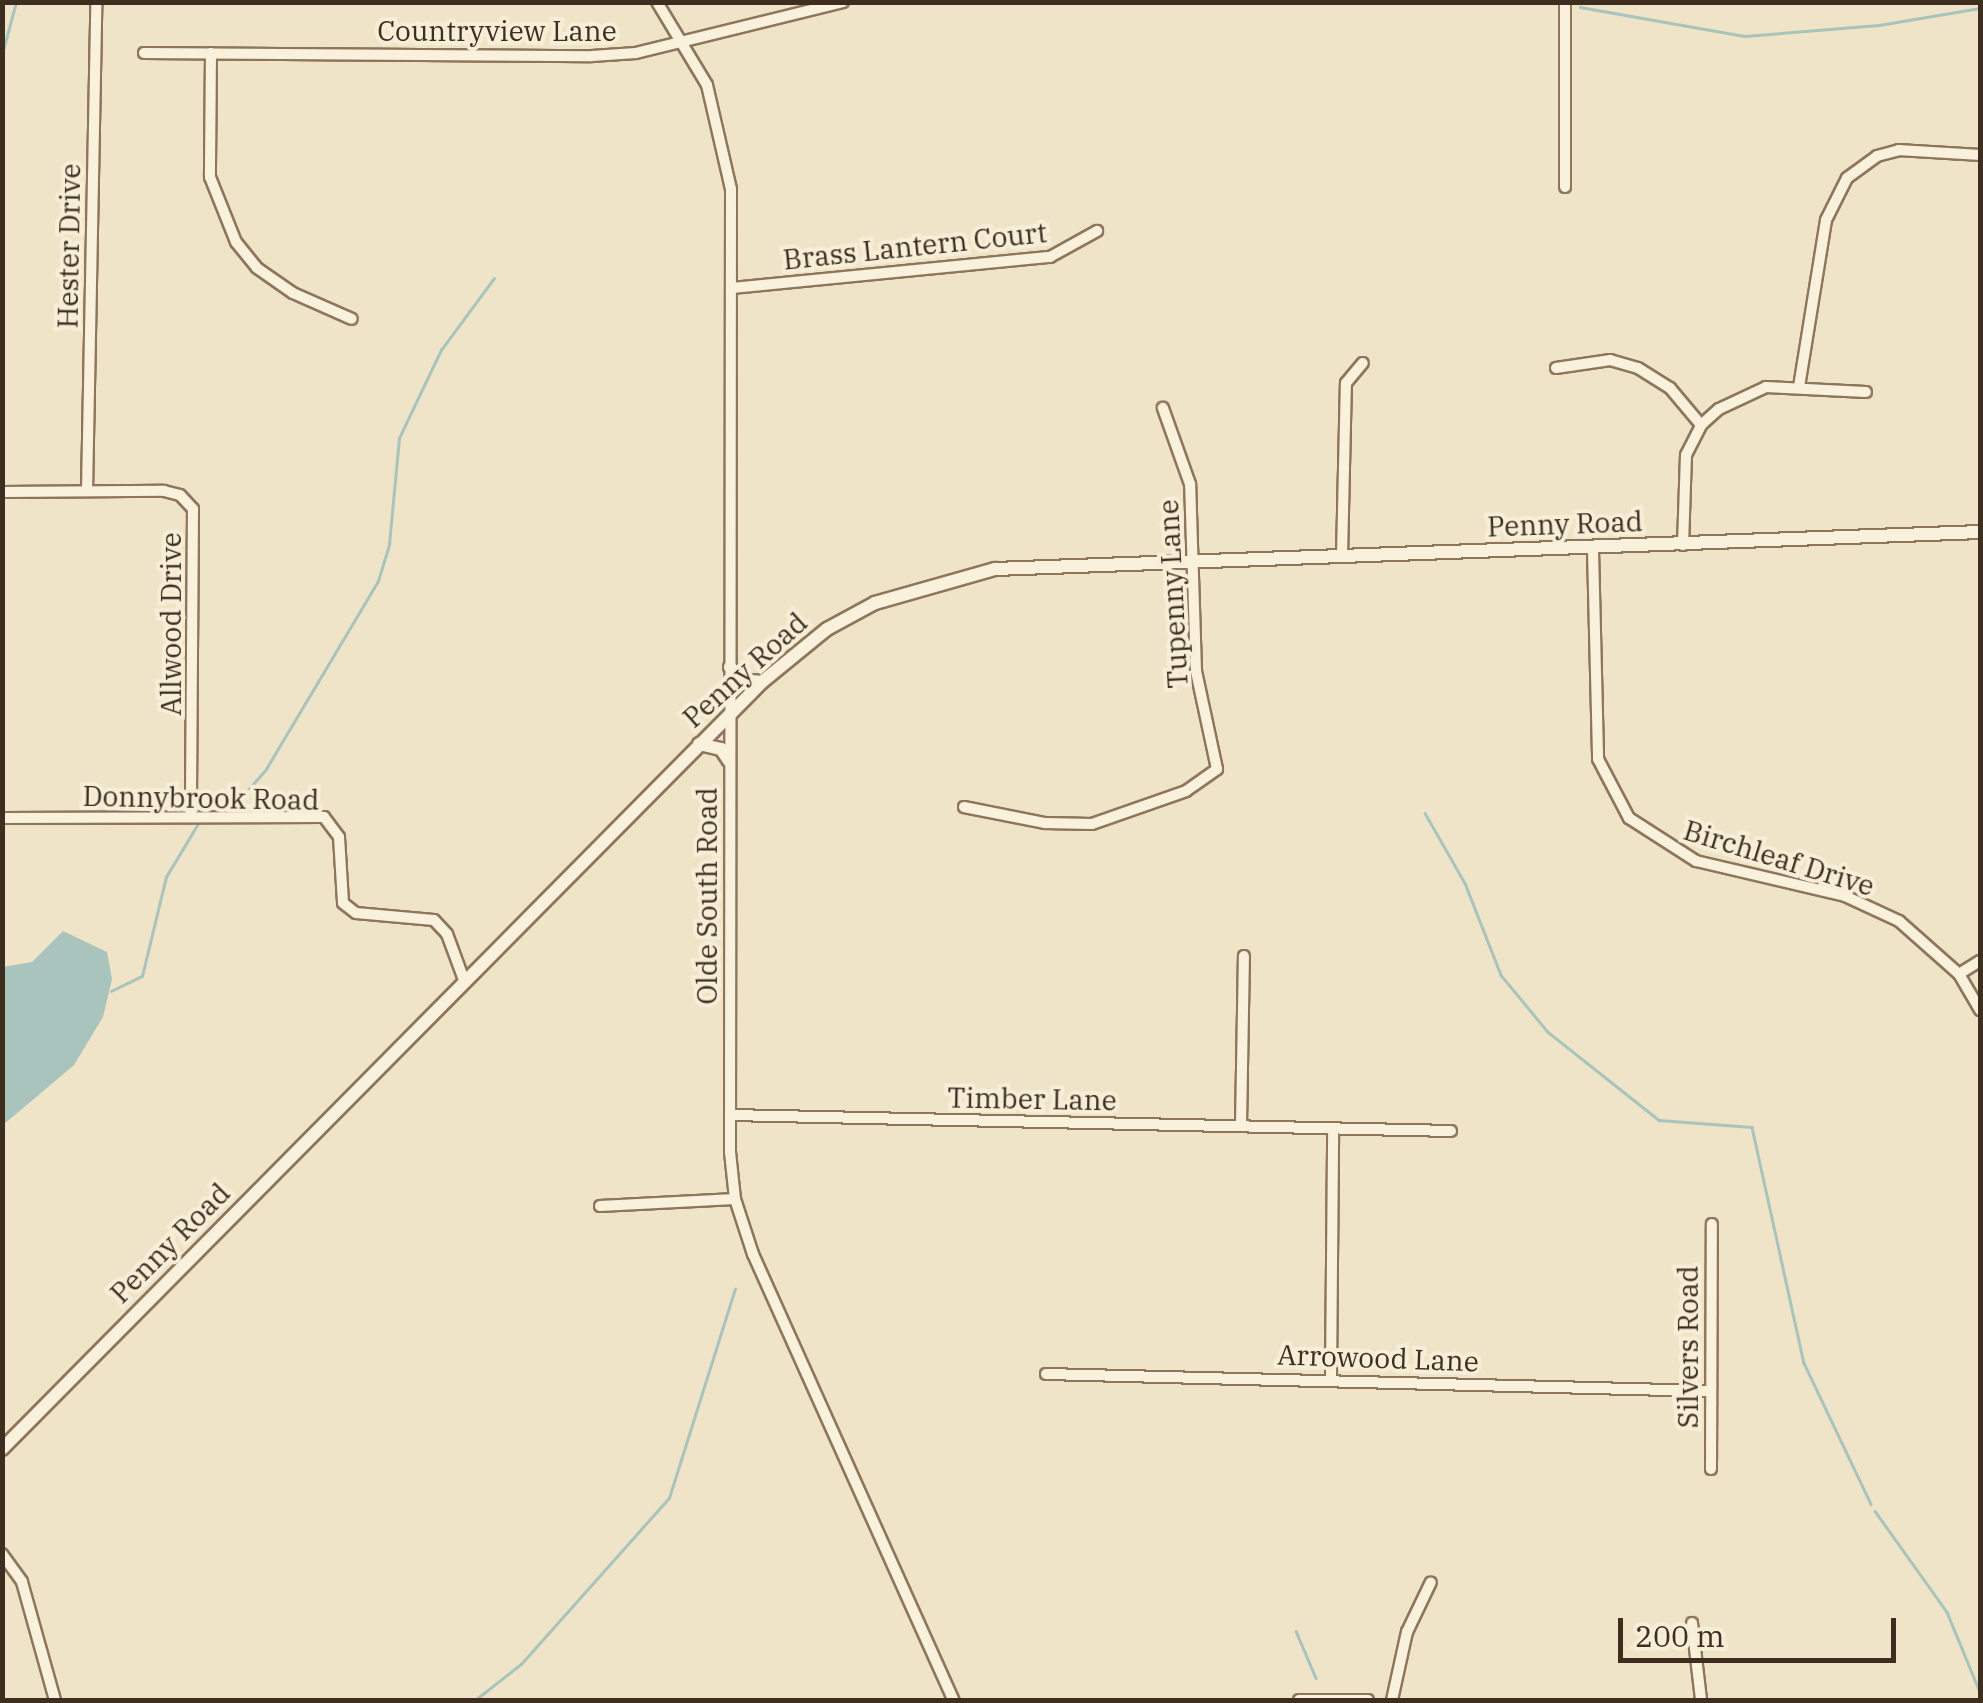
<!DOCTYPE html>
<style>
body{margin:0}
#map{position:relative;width:1983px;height:1703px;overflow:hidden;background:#f0e4c8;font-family:"IBM Plex Serif",serif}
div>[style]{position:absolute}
.water>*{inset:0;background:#a9c4bc}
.stream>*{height:2.5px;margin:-1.25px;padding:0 1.25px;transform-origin:1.25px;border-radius:1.25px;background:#a9c4bc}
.roads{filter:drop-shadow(2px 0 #8d765c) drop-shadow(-2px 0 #8d765c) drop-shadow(0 2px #8d765c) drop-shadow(0 -2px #8d765c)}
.minor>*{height:10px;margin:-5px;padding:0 5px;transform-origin:5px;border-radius:5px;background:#faf1dc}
.tertiary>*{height:12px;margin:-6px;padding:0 6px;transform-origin:6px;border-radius:6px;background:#faf1dc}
span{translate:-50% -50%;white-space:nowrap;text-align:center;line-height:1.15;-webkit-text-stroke:8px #f7eed8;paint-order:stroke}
.street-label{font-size:28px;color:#3d2e20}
.frame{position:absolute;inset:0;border:5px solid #3d2e20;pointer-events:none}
.scale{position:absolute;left:1618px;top:1618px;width:278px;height:45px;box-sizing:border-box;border:5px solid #3d2e20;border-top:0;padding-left:12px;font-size:30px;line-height:35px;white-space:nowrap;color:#3d2e20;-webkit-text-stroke:8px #f7eed8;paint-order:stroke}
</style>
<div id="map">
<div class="water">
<i style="clip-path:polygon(63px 931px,107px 952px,112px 979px,103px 1017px,74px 1065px,3px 1125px,3px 967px,32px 962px)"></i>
</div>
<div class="stream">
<i style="left:1580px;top:7px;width:168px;rotate:10deg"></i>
<i style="left:1745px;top:36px;width:134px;rotate:-4.7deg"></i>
<i style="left:1879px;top:25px;width:102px;rotate:-9.6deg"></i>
<i style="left:2px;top:54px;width:54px;rotate:-74.9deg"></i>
<i style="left:1425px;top:813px;width:81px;rotate:60.3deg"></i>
<i style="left:1465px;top:883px;width:99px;rotate:68.6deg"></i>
<i style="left:1501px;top:975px;width:74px;rotate:50.5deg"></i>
<i style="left:1548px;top:1032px;width:142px;rotate:38.4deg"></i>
<i style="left:1659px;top:1120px;width:93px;rotate:4.3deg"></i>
<i style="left:1752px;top:1127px;width:242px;rotate:77.6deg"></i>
<i style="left:1804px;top:1363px;width:156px;rotate:64.6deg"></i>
<i style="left:209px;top:814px;width:44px;rotate:-31.2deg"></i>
<i style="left:247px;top:791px;width:29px;rotate:-49deg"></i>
<i style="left:266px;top:769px;width:219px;rotate:-59.2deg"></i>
<i style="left:378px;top:581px;width:39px;rotate:-73deg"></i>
<i style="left:389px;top:544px;width:106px;rotate:-84.6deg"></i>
<i style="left:399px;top:438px;width:98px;rotate:-64.5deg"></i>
<i style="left:441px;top:350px;width:89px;rotate:-53.6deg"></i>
<i style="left:111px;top:991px;width:34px;rotate:-26deg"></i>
<i style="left:142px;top:976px;width:102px;rotate:-76.4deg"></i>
<i style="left:166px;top:877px;width:64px;rotate:-59deg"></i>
<i style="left:1875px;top:1511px;width:124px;rotate:54.5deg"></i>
<i style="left:1947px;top:1612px;width:87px;rotate:67.6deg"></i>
<i style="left:1296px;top:1631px;width:51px;rotate:66.9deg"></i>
<i style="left:475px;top:1700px;width:58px;rotate:-38deg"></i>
<i style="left:521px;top:1664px;width:222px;rotate:-48.3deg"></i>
<i style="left:669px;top:1498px;width:219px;rotate:-72.5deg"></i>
</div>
<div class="roads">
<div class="minor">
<i style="left:657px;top:2px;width:97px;rotate:58.9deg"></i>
<i style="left:707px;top:85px;width:107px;rotate:77deg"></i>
<i style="left:731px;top:189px;width:963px;rotate:90.06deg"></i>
<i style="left:730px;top:1152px;width:47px;rotate:83.9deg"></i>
<i style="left:735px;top:1199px;width:58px;rotate:71.9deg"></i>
<i style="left:753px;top:1254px;width:489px;rotate:65.8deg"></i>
<i style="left:1565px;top:2px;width:185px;rotate:90deg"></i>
<i style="left:144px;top:53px;width:448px;rotate:0.4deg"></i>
<i style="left:592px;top:56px;width:44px;rotate:-3.9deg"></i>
<i style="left:636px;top:53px;width:213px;rotate:-13.8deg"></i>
<i style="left:211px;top:53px;width:124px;rotate:90.5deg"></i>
<i style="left:210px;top:177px;width:70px;rotate:68.2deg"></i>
<i style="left:236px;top:242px;width:33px;rotate:51deg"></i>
<i style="left:257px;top:268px;width:44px;rotate:34.8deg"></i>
<i style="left:293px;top:293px;width:64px;rotate:23.8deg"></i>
<i style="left:732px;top:288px;width:320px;rotate:-5.6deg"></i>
<i style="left:1050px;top:257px;width:54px;rotate:-29deg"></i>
<i style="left:1556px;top:368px;width:55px;rotate:-8.4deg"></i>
<i style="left:1610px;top:360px;width:29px;rotate:16deg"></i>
<i style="left:1638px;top:368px;width:38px;rotate:32deg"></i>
<i style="left:1670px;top:388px;width:48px;rotate:50deg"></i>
<i style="left:1799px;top:387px;width:169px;rotate:-80.8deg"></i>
<i style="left:1826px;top:220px;width:47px;rotate:-63.4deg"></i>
<i style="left:1847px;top:178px;width:37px;rotate:-36deg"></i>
<i style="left:1877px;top:156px;width:23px;rotate:-15deg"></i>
<i style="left:1899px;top:150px;width:81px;rotate:3.5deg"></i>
<i style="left:87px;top:491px;width:489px;rotate:-88.9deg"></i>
<i style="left:2px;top:492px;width:162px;rotate:-0.4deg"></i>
<i style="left:164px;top:491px;width:16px;rotate:14deg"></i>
<i style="left:180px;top:495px;width:19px;rotate:47deg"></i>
<i style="left:193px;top:509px;width:307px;rotate:90.4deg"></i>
<i style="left:1683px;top:545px;width:90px;rotate:-88.1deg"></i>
<i style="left:1686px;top:455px;width:34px;rotate:-63deg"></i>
<i style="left:1701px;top:425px;width:24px;rotate:-42deg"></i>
<i style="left:1719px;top:409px;width:52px;rotate:-25.1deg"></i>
<i style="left:1766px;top:387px;width:100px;rotate:2.9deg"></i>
<i style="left:1593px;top:550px;width:209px;rotate:88.6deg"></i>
<i style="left:1598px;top:759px;width:67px;rotate:62.3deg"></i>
<i style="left:1629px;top:818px;width:80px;rotate:32.7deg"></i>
<i style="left:1696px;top:861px;width:153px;rotate:13.2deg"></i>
<i style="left:1845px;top:896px;width:60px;rotate:24.8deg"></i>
<i style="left:1899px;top:921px;width:80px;rotate:41.5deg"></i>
<i style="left:1959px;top:974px;width:42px;rotate:59.7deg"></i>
<i style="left:1342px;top:556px;width:173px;rotate:-88.7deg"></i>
<i style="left:1346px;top:383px;width:26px;rotate:-50deg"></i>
<i style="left:964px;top:807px;width:83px;rotate:11.2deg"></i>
<i style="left:1045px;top:823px;width:47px;rotate:1.2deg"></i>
<i style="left:1092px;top:824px;width:100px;rotate:-19.3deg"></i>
<i style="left:1186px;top:791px;width:38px;rotate:-35deg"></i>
<i style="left:1217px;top:769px;width:100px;rotate:-102.1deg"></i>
<i style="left:1196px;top:671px;width:187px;rotate:-91.8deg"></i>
<i style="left:1190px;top:484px;width:81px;rotate:-109.6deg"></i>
<i style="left:2px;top:818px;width:322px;rotate:-0.2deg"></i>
<i style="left:324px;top:817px;width:25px;rotate:53deg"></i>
<i style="left:339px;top:837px;width:66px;rotate:86.5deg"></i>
<i style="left:343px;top:903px;width:16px;rotate:38deg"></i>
<i style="left:356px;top:913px;width:78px;rotate:5.1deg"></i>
<i style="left:434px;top:920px;width:19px;rotate:47deg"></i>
<i style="left:447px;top:934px;width:49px;rotate:69.7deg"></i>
<i style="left:1959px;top:974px;width:25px;rotate:-32deg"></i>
<i style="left:730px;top:1115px;width:721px;rotate:1.27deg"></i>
<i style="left:1241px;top:1125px;width:169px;rotate:-89deg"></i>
<i style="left:600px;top:1206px;width:135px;rotate:-3deg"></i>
<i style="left:1046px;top:1374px;width:662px;rotate:1.47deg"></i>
<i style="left:1331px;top:1378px;width:250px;rotate:-89.5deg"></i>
<i style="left:1711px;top:1469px;width:245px;rotate:-89.8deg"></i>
<i style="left:2px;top:1554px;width:34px;rotate:54deg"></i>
<i style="left:22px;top:1582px;width:123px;rotate:74.4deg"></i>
<i style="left:1692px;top:1623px;width:78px;rotate:83.3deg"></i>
<i style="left:1299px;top:1700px;width:69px"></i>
<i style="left:1392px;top:1700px;width:70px;rotate:-77.6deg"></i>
<i style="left:1407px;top:1632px;width:55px;rotate:-64.4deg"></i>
</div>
<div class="tertiary">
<i style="left:730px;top:667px;width:16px;rotate:52deg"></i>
<i style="left:740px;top:680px;width:22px;rotate:5deg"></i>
<i style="left:699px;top:744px;width:23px;rotate:13deg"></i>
<i style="left:721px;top:749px;width:14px;rotate:56deg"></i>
<i style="left:2px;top:1449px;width:1080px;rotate:-45.26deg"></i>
<i style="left:762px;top:682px;width:84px;rotate:-39.2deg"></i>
<i style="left:827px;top:629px;width:55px;rotate:-28.4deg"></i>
<i style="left:875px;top:603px;width:125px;rotate:-15.8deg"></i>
<i style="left:995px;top:569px;width:986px;rotate:-2.15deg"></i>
</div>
</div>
<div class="street-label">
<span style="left:497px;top:31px">Countryview Lane</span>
<span style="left:69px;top:246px;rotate:-89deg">Hester Drive</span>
<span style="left:915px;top:246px;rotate:-6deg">Brass Lantern Court</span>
<span style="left:1565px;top:524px;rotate:-2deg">Penny Road</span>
<span style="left:1173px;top:594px;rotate:-93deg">Tupenny Lane</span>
<span style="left:171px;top:624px;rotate:-90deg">Allwood Drive</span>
<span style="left:745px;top:670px;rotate:-42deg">Penny Road</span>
<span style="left:201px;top:798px;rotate:1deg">Donnybrook Road</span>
<span style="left:1779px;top:858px;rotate:17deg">Birchleaf Drive</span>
<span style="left:707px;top:896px;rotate:-90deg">Olde South Road</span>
<span style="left:1032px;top:1099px;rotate:1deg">Timber Lane</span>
<span style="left:170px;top:1243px;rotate:-45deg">Penny Road</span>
<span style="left:1688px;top:1347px;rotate:-90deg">Silvers Road</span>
<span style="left:1378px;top:1358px;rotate:2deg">Arrowood Lane</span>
</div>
<div class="frame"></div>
<div class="scale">200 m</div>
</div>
